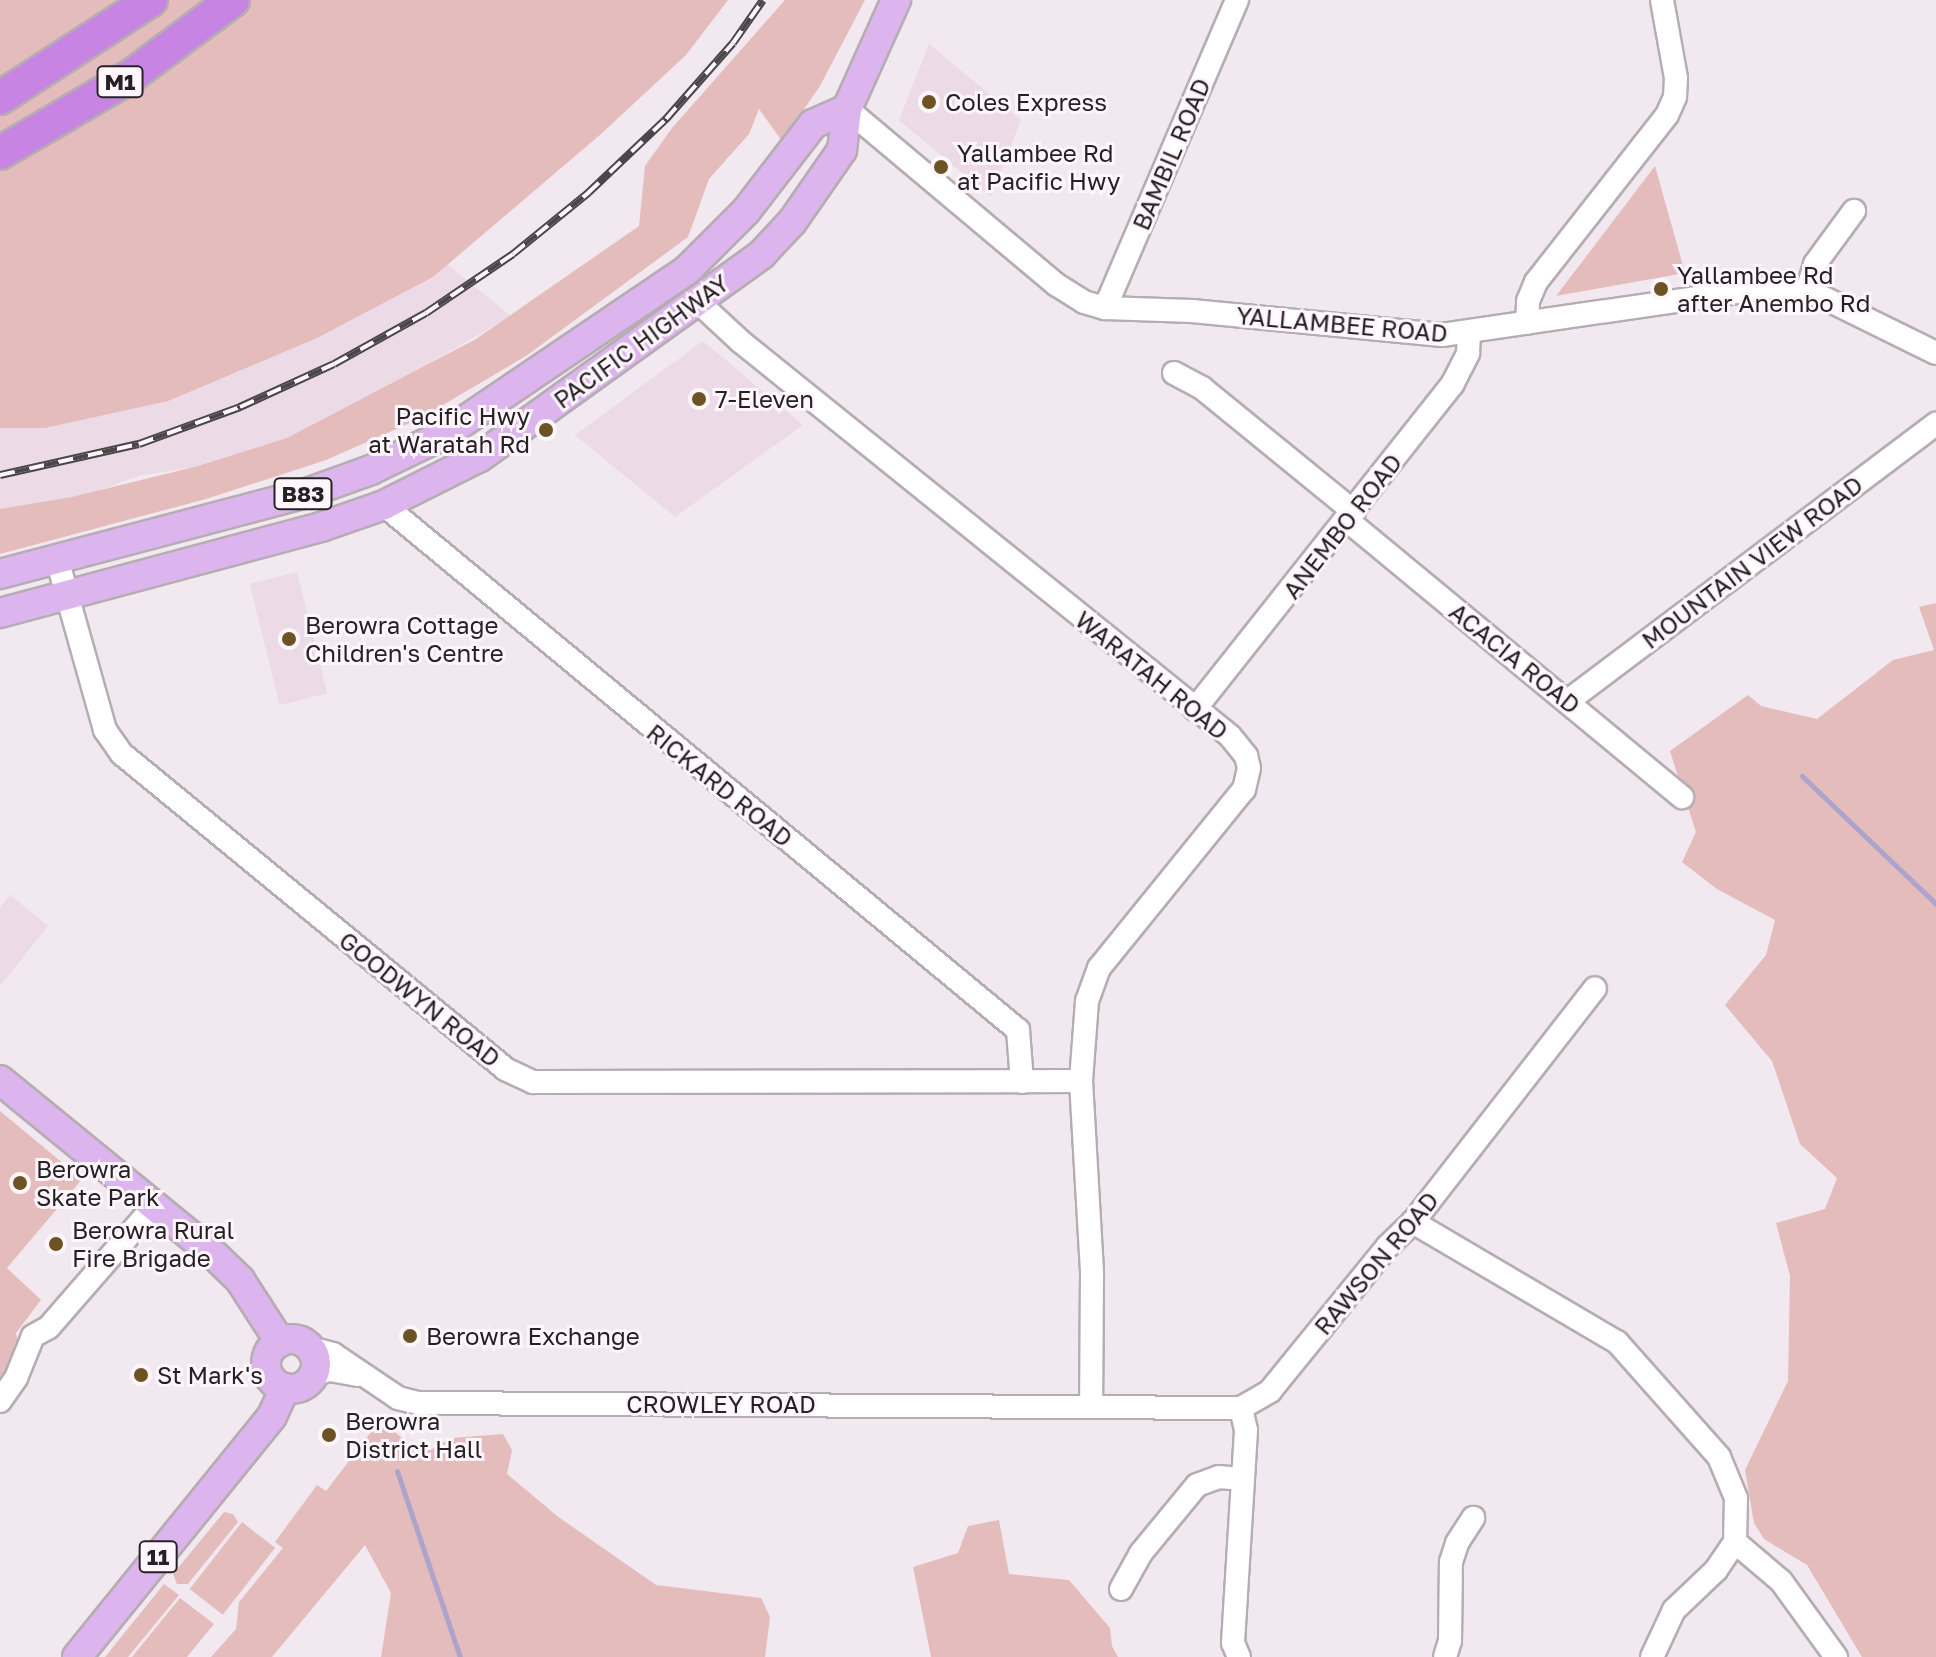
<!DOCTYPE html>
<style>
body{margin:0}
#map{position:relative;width:1936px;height:1657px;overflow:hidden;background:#f2e8ef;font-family:"Golos Text",sans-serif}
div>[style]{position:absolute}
.built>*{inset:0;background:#ecdbe7;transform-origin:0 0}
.green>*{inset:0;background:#e4bcbc;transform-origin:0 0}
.stream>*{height:5px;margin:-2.5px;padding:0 2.5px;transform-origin:2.5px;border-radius:2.5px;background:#ada4cc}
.roads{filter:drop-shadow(2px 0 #b6adb3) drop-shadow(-2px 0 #b6adb3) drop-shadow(0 2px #b6adb3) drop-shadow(0 -2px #b6adb3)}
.minor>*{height:22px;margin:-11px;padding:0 11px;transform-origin:11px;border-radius:11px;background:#fff}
.major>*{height:28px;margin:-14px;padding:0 14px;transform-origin:14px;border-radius:14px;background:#ddb5ee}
.major>.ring{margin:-14px;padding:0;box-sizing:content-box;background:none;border:28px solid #ddb5ee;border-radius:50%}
.highway>*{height:32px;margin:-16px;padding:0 16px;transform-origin:16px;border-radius:16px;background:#c784e2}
.rail>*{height:8px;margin-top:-4px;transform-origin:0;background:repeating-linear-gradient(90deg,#fff6fc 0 15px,#4a4649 0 30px);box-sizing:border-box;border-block:2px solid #4a4649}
.dots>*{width:22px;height:22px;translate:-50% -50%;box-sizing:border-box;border:4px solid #fff6fc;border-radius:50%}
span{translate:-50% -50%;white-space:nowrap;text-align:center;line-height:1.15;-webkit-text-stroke:6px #fff6fc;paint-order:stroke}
.shield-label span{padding:2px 6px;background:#fff6fc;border:2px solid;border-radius:6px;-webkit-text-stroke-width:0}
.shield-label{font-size:22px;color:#252224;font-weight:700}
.poi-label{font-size:24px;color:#252224}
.left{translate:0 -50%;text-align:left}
.right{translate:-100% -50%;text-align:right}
.street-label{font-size:24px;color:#252224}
</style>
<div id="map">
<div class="built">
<i style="clip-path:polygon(929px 44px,1021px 120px,991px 197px,899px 120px)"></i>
<i style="clip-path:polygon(419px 241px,511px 316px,299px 439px,205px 465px,138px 476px,0 528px,0 411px)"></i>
<i style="clip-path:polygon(703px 341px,803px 425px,675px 517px,575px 435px)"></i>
<i style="left:297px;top:572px;width:125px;height:49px;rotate:76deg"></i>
<i style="clip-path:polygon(10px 895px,48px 926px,0 986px,0 907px)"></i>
</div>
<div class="green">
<i style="clip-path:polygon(0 0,728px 0,686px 55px,601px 134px,433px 277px,317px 338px,168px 401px,45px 428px,0 428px)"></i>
<i style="clip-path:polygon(785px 0,865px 0,820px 86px,782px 141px,759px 109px,749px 134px,709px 179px,688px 237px,526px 356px,419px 419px,326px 460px,206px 499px,0 554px,0 509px,72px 497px,198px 466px,287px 438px,476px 339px,639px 226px,645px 166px,672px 128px)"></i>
<i style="clip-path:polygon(1655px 166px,1685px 273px,1556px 296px)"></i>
<i style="clip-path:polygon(1936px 603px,1936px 1657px,1862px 1657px,1807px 1565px,1764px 1539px,1754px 1523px,1745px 1470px,1788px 1381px,1790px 1276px,1776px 1223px,1825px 1209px,1837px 1178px,1800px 1144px,1772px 1061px,1725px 1005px,1766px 955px,1775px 920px,1717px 889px,1682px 862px,1696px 832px,1670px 751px,1748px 695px,1761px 706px,1817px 719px,1893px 660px,1934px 650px,1919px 607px)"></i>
<i style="clip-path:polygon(0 1111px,82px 1179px,7px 1268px,41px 1300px,16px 1333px,20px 1353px,0 1384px)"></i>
<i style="clip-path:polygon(389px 1427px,410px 1445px,430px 1450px,452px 1438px,503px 1434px,512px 1450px,507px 1474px,557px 1516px,656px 1585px,761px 1598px,770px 1617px,765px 1657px,381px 1657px,391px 1593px,365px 1545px,272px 1657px,211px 1657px,236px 1629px,239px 1602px,283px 1548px,275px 1542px,317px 1485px,326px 1491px,371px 1432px)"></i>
<i style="clip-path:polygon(224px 1512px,233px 1514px,238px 1522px,188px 1584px,177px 1584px,173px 1574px)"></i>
<i style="clip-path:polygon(999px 1520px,1009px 1574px,1069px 1580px,1110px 1628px,1112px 1646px,1118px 1657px,931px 1657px,913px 1567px,958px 1553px,968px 1526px)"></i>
<i style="left:242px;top:1522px;width:42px;height:85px;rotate:38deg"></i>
<i style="clip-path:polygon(164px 1584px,179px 1595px,128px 1657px,105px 1657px)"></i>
<i style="clip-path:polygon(180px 1598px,214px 1624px,187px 1657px,132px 1657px)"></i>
</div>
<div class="stream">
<i style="left:1802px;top:776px;width:185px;rotate:43.7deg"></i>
<i style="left:397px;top:1471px;width:196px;rotate:71.3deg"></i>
</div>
<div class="roads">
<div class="minor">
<i style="left:847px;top:109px;width:274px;rotate:40deg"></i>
<i style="left:1057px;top:285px;width:32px;rotate:32deg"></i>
<i style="left:1084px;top:302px;width:22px;rotate:16deg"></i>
<i style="left:1105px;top:308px;width:87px;rotate:2deg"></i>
<i style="left:1192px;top:311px;width:251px;rotate:5.5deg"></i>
<i style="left:1442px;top:335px;width:334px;rotate:-8.3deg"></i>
<i style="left:1773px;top:287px;width:46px;rotate:10.1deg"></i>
<i style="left:1818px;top:295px;width:131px;rotate:26.2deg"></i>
<i style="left:1807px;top:292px;width:29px;rotate:-74deg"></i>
<i style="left:1815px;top:264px;width:66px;rotate:-53.7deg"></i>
<i style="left:697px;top:301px;width:59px;rotate:42.9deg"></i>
<i style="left:740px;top:341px;width:629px;rotate:38.87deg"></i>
<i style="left:1230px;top:736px;width:26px;rotate:51deg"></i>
<i style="left:1246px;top:756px;width:12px;rotate:76deg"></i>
<i style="left:1249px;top:768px;width:22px;rotate:103deg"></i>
<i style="left:1244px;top:789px;width:230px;rotate:129deg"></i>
<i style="left:1099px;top:968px;width:35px;rotate:110deg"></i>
<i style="left:1087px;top:1001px;width:80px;rotate:94.3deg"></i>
<i style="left:1081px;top:1081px;width:193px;rotate:86.7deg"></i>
<i style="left:1092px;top:1274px;width:132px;rotate:90.4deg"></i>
<i style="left:1105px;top:308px;width:335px;rotate:-66.8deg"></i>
<i style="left:1527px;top:323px;width:22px;rotate:-87deg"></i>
<i style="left:1528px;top:301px;width:21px;rotate:-67deg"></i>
<i style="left:1536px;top:282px;width:212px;rotate:-51.9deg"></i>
<i style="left:1667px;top:115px;width:20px;rotate:-66deg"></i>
<i style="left:1675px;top:97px;width:19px;rotate:-87deg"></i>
<i style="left:1676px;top:78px;width:79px;rotate:-100.2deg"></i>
<i style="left:1174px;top:373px;width:32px;rotate:28deg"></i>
<i style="left:1202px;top:388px;width:196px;rotate:39.2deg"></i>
<i style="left:384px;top:505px;width:823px;rotate:39.63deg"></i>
<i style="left:1018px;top:1030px;width:52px;rotate:85.6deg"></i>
<i style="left:1347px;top:520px;width:435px;rotate:39.6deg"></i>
<i style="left:57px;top:559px;width:178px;rotate:74.3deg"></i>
<i style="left:105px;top:730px;width:29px;rotate:55deg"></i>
<i style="left:122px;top:754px;width:496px;rotate:39.4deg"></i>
<i style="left:505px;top:1069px;width:31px;rotate:25deg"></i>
<i style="left:533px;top:1082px;width:548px;rotate:-0.1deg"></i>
<i style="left:1568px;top:701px;width:461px;rotate:-37deg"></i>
<i style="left:1195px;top:709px;width:414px;rotate:-51.6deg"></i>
<i style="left:1452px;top:385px;width:36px;rotate:-63deg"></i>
<i style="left:1468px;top:353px;width:20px;rotate:-87deg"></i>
<i style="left:1413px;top:1222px;width:237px;rotate:30.5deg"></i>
<i style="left:1617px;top:1342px;width:154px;rotate:48.4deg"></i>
<i style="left:1719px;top:1457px;width:44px;rotate:67.5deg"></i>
<i style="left:1736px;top:1498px;width:44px;rotate:91.3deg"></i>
<i style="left:1735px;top:1542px;width:60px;rotate:40.3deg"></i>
<i style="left:1781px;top:1581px;width:94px;rotate:54.1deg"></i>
<i style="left:310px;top:1348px;width:24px;rotate:15deg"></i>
<i style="left:333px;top:1354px;width:78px;rotate:34.1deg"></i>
<i style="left:398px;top:1398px;width:21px;rotate:14deg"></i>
<i style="left:418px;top:1403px;width:823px;rotate:0.35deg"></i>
<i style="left:1241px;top:1408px;width:34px;rotate:-30deg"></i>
<i style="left:1270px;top:1391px;width:187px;rotate:-50.9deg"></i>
<i style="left:1388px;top:1246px;width:35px;rotate:-44deg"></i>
<i style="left:1413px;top:1222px;width:296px;rotate:-52.1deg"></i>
<i style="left:314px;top:1374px;width:16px;rotate:-14deg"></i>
<i style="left:330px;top:1370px;width:28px;rotate:10deg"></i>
<i style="left:0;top:1401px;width:28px;rotate:-55deg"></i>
<i style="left:16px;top:1378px;width:45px;rotate:-68deg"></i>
<i style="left:33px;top:1336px;width:18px;rotate:-29deg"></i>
<i style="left:49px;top:1327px;width:160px;rotate:-49deg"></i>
<i style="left:1121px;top:1589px;width:41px;rotate:-60.9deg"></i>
<i style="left:1141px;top:1553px;width:88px;rotate:-50.5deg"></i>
<i style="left:1197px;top:1485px;width:23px;rotate:-20deg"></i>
<i style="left:1219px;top:1477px;width:24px;rotate:5deg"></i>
<i style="left:1239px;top:1657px;width:15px;rotate:-113deg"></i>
<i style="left:1233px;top:1643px;width:213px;rotate:-86.5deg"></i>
<i style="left:1246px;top:1430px;width:23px;rotate:-103deg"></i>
<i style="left:1445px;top:1657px;width:17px;rotate:-73deg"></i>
<i style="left:1450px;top:1641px;width:79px;rotate:-89.3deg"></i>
<i style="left:1451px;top:1562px;width:20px;rotate:-72deg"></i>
<i style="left:1457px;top:1543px;width:30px;rotate:-57deg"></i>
<i style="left:1652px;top:1657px;width:52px;rotate:-64.9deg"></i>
<i style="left:1674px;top:1610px;width:58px;rotate:-43.6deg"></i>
<i style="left:1716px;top:1570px;width:34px;rotate:-56deg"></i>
</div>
<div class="major">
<i style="left:0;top:574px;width:318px;rotate:-14.8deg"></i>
<i style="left:307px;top:493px;width:68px;rotate:-19.8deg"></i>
<i style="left:371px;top:470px;width:82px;rotate:-25.9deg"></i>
<i style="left:445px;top:434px;width:292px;rotate:-34.1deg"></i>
<i style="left:687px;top:270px;width:83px;rotate:-45deg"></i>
<i style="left:746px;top:211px;width:110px;rotate:-52.4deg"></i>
<i style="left:813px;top:124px;width:37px;rotate:-24deg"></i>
<i style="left:0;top:613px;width:332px;rotate:-15deg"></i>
<i style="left:321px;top:527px;width:67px;rotate:-19.2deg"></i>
<i style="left:384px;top:505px;width:107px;rotate:-26.6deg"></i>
<i style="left:480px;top:457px;width:346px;rotate:-35.7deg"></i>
<i style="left:761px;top:255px;width:45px;rotate:-46.8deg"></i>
<i style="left:792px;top:222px;width:88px;rotate:-55.2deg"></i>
<i style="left:842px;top:150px;width:41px;rotate:-83deg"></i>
<i style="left:847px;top:109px;width:120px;rotate:-65.8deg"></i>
<i style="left:0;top:1080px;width:271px;rotate:39.2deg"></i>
<i style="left:210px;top:1251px;width:42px;rotate:44deg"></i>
<i style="left:240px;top:1280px;width:74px;rotate:57.2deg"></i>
<i class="ring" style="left:266px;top:1339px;width:22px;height:22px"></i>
<i style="left:77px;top:1657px;width:310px;rotate:-51deg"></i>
<i style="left:272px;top:1416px;width:31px;rotate:-65deg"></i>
</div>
<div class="highway">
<i style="left:0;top:98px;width:180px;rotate:-33deg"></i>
<i style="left:0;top:153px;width:152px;rotate:-30.4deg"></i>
<i style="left:131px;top:76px;width:127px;rotate:-36.7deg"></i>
</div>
</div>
<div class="rail">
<i style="left:0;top:475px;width:142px;rotate:-12.6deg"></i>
<i style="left:139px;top:444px;width:108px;rotate:-20.1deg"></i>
<i style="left:240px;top:407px;width:103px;rotate:-24.6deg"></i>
<i style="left:334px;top:364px;width:105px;rotate:-29deg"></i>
<i style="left:426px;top:313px;width:105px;rotate:-34.1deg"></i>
<i style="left:513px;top:254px;width:97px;rotate:-39.1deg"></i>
<i style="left:588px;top:193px;width:108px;rotate:-43.5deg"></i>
<i style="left:666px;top:119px;width:101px;rotate:-48.6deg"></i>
<i style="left:733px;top:43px;width:52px;rotate:-55.1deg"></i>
</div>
<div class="dots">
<i style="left:929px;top:102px;background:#6d5324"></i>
<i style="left:941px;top:167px;background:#6d5324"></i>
<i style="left:1661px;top:289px;background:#6d5324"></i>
<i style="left:699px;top:399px;background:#6d5324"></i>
<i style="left:546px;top:430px;background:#6d5324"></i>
<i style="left:289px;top:639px;background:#6d5324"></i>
<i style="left:20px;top:1183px;background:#6d5324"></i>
<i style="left:56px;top:1244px;background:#6d5324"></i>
<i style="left:410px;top:1336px;background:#6d5324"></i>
<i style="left:141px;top:1375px;background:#6d5324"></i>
<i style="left:329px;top:1435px;background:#6d5324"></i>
</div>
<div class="shield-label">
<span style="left:120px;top:82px">M1</span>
<span style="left:303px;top:494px">B83</span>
<span style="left:158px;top:1557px">11</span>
</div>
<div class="poi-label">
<span class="left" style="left:945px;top:102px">Coles Express</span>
<span class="left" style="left:957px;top:167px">Yallambee Rd<br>at Pacific Hwy</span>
<span class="left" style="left:1677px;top:289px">Yallambee Rd<br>after Anembo Rd</span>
<span class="left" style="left:715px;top:399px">7-Eleven</span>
<span class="right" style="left:530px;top:430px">Pacific Hwy<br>at Waratah Rd</span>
<span class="left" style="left:305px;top:639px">Berowra Cottage<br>Children's Centre</span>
<span class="left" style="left:36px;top:1183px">Berowra<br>Skate Park</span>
<span class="left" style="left:72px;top:1244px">Berowra Rural<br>Fire Brigade</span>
<span class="left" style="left:426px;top:1336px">Berowra Exchange</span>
<span class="left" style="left:157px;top:1375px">St Mark's</span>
<span class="left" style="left:345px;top:1435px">Berowra<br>District Hall</span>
</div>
<div class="street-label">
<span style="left:1171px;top:154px;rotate:-67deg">BAMBIL ROAD</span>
<span style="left:1342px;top:324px;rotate:5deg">YALLAMBEE ROAD</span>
<span style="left:641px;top:341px;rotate:-36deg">PACIFIC HIGHWAY</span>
<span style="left:1342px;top:526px;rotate:-52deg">ANEMBO ROAD</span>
<span style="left:1752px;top:562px;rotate:-37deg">MOUNTAIN VIEW ROAD</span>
<span style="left:1515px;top:658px;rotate:39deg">ACACIA ROAD</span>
<span style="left:1152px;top:675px;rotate:39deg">WARATAH ROAD</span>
<span style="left:720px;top:785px;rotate:39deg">RICKARD ROAD</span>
<span style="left:420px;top:999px;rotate:39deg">GOODWYN ROAD</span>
<span style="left:1376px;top:1263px;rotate:-50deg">RAWSON ROAD</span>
<span style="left:721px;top:1404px">CROWLEY ROAD</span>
</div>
</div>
